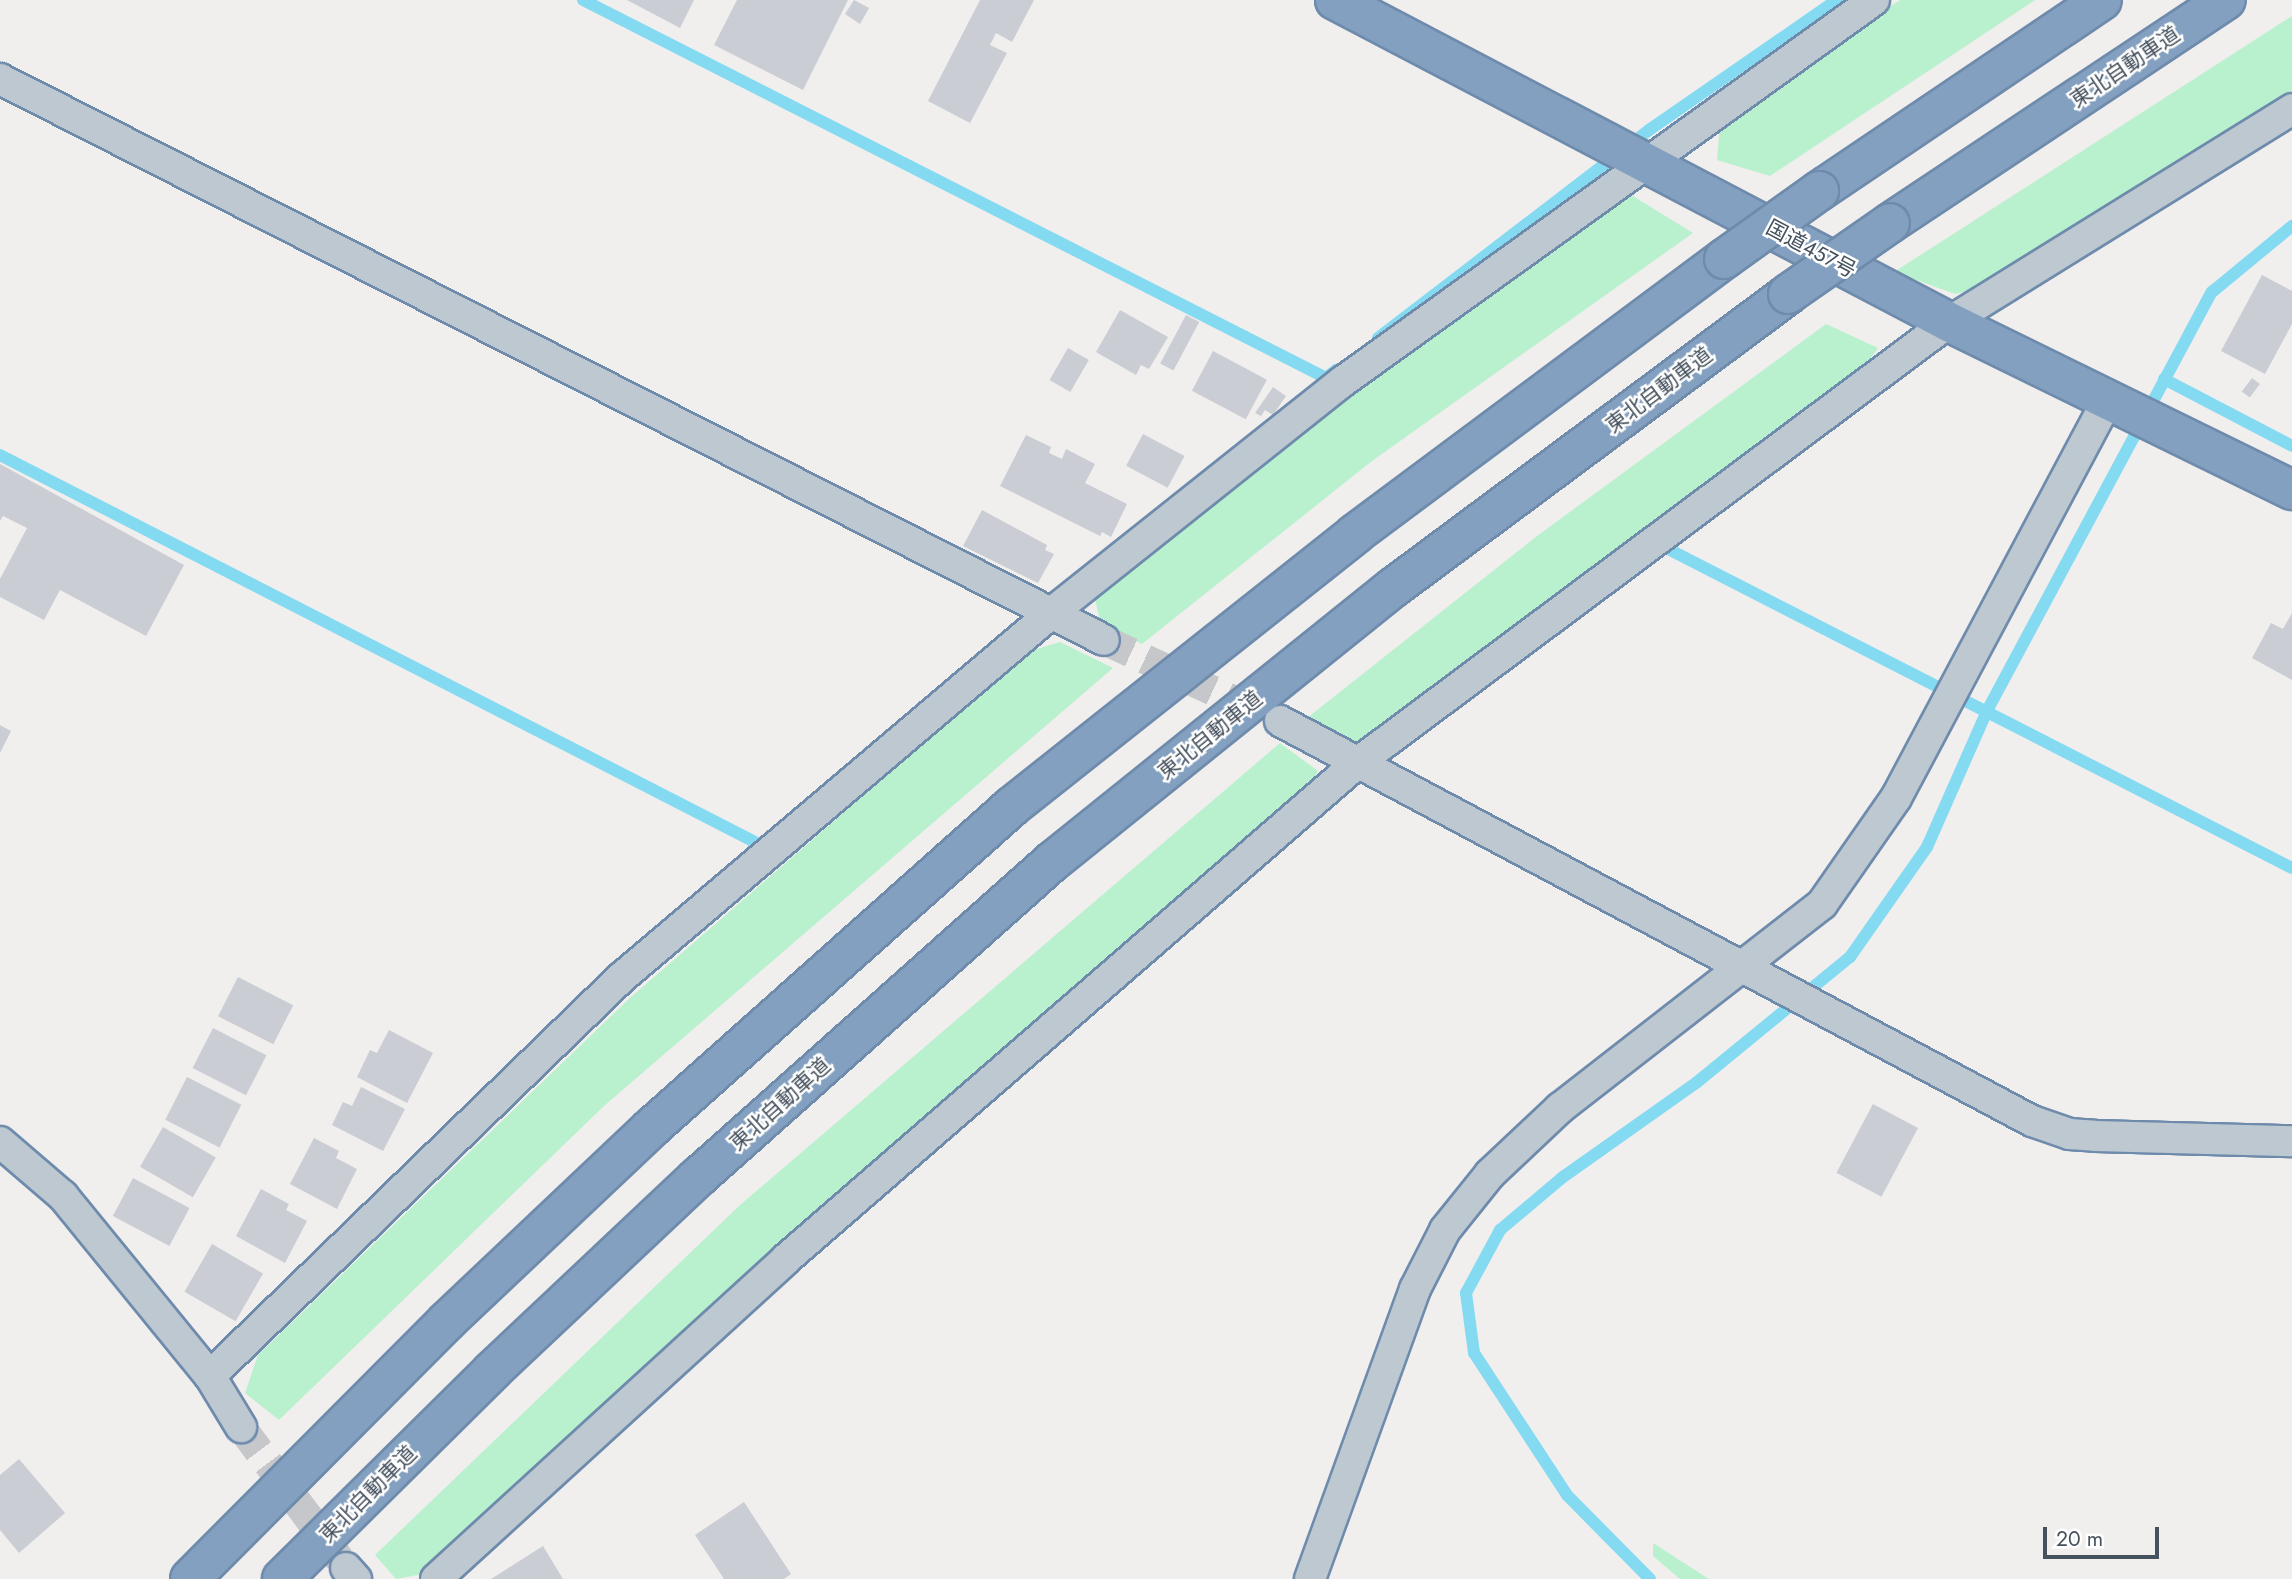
<!DOCTYPE html>
<meta charset="utf-8">
<style>
body{margin:0}
#map{position:relative;width:2292px;height:1579px;overflow:hidden;background:#f1eeee;font-family:Jost,"Noto Sans JP",sans-serif}
div>[style]{position:absolute}
.green>*{inset:0;background:#b9f1cf}
.stream>*{height:12px;margin:-6px;padding:0 6px;transform-origin:6px;border-radius:6px;background:#84daf1}
.building>*{inset:0;background:#cacdd3;transform-origin:0 0}
.street-tunnel>*{height:30px;margin-top:-15px;transform-origin:0;background:repeating-linear-gradient(90deg,#c6c7ca 0 30px,transparent 0 45px)}
.roads{filter:drop-shadow(2px 0 #6e8bac) drop-shadow(-2px 0 #6e8bac) drop-shadow(0 2px #6e8bac) drop-shadow(0 -2px #6e8bac)}
.street>*{height:30px;margin:-15px;padding:0 15px;transform-origin:15px;border-radius:15px;background:#bdc8d1}
.highway>*{height:38px;margin:-19px;padding:0 19px;transform-origin:19px;border-radius:19px;background:#83a0c0}
.bridges{filter:drop-shadow(2px 0 #6e8bac) drop-shadow(-2px 0 #6e8bac) drop-shadow(0 2px #6e8bac) drop-shadow(0 -2px #6e8bac)}
.highway-bridge>*{height:38px;margin:-19px;padding:0 19px;transform-origin:19px;border-radius:19px;background:#83a0c0}
span{translate:-50% -50%;white-space:nowrap;text-align:center;line-height:1.15;-webkit-text-stroke:5px #fff;paint-order:stroke}
.street-label{font-size:21px;color:#45515d}
.scale{position:absolute;left:2043px;top:1527px;width:116px;height:32px;box-sizing:border-box;border:4px solid #45515d;border-top:0;padding-left:9px;font-size:21px;line-height:24px;white-space:nowrap;color:#45515d;-webkit-text-stroke:5px #fff;paint-order:stroke}
</style>
<div id="map">
<div class="green">
<i style="clip-path:polygon(1900px 0,2035px 0,1770px 176px,1717px 160px,1720px 124px)"></i>
<i style="clip-path:polygon(2292px 16px,2292px 94px,2016px 280px,1955px 294px,1894px 272px)"></i>
<i style="clip-path:polygon(1628px 193px,1693px 233px,1372px 461px,1142px 644px,1101px 625px,1094px 595px,1359px 389px)"></i>
<i style="clip-path:polygon(1826px 324px,1878px 348px,1860px 373px,1364px 743px,1348px 747px,1302px 722px,1537px 536px)"></i>
<i style="clip-path:polygon(1060px 642px,1113px 668px,604px 1106px,279px 1420px,245px 1393px,258px 1355px,631px 997px,1030px 651px)"></i>
<i style="clip-path:polygon(1280px 743px,1318px 771px,1306px 796px,423px 1574px,396px 1579px,375px 1555px,740px 1205px)"></i>
<i style="clip-path:polygon(1653px 1543px,1709px 1579px,1680px 1579px,1653px 1556px)"></i>
</div>
<div class="stream">
<i style="left:583px;top:0;width:834px;rotate:26.96deg"></i>
<i style="left:1326px;top:378px;width:13px;rotate:-39deg"></i>
<i style="left:1378px;top:338px;width:342px;rotate:-37.5deg"></i>
<i style="left:1649px;top:130px;width:229px;rotate:-34.7deg"></i>
<i style="left:2164px;top:379px;width:144px;rotate:27.6deg"></i>
<i style="left:0;top:455px;width:848px;rotate:27.14deg"></i>
<i style="left:1672px;top:551px;width:696px;rotate:27.08deg"></i>
<i style="left:1650px;top:1579px;width:118px;rotate:-134.7deg"></i>
<i style="left:1567px;top:1495px;width:170px;rotate:-123.2deg"></i>
<i style="left:1474px;top:1353px;width:61px;rotate:-97.6deg"></i>
<i style="left:1466px;top:1293px;width:72px;rotate:-61.6deg"></i>
<i style="left:1500px;top:1230px;width:82px;rotate:-40.1deg"></i>
<i style="left:1563px;top:1177px;width:163px;rotate:-35.3deg"></i>
<i style="left:1696px;top:1083px;width:199px;rotate:-39.3deg"></i>
<i style="left:1850px;top:957px;width:134px;rotate:-55deg"></i>
<i style="left:1927px;top:847px;width:151px;rotate:-66.2deg"></i>
<i style="left:1988px;top:709px;width:473px;rotate:-61.8deg"></i>
<i style="left:2212px;top:292px;width:104px;rotate:-39.5deg"></i>
</div>
<div class="building">
<i style="clip-path:polygon(627px 0,694px 0,680px 28px)"></i>
<i style="clip-path:polygon(737px 0,848px 0,803px 90px,714px 45px)"></i>
<i style="clip-path:polygon(854px 0,869px 8px,860px 24px,845px 14px)"></i>
<i style="clip-path:polygon(980px 0,1034px 0,1012px 42px,996px 33px,990px 45px,1007px 53px,970px 123px,928px 101px)"></i>
<i style="clip-path:polygon(2262px 275px,2292px 291px,2292px 324px,2265px 374px,2221px 351px)"></i>
<i style="clip-path:polygon(1120px 310px,1168px 337px,1149px 369px,1141px 365px,1136px 375px,1096px 352px)"></i>
<i style="left:1186px;top:315px;width:15px;height:55px;rotate:28deg"></i>
<i style="left:1068px;top:348px;width:24px;height:37px;rotate:30deg"></i>
<i style="left:1213px;top:351px;width:61px;height:45px;rotate:28deg"></i>
<i style="left:2252px;top:378px;width:10px;height:17px;rotate:37deg"></i>
<i style="clip-path:polygon(1273px 387px,1286px 396px,1273px 415px,1265px 410px,1261px 416px,1255px 413px)"></i>
<i style="left:1143px;top:434px;width:47px;height:36px;rotate:28deg"></i>
<i style="clip-path:polygon(1026px 435px,1051px 447px,1049px 453px,1062px 459px,1066px 449px,1095px 464px,1085px 483px,1127px 504px,1111px 537px,1102px 532px,1100px 536px,1000px 486px)"></i>
<i style="clip-path:polygon(0 464px,184px 565px,146px 636px,60px 590px,44px 620px,0 597px,0 579px,27px 528px,3px 516px,0 521px)"></i>
<i style="clip-path:polygon(982px 510px,1047px 545px,1045px 550px,1054px 554px,1038px 583px,963px 546px)"></i>
<i style="clip-path:polygon(2292px 613px,2292px 680px,2252px 658px,2271px 623px,2283px 629px)"></i>
<i style="clip-path:polygon(0 725px,11px 731px,0 753px)"></i>
<i style="left:238px;top:977px;width:62px;height:44px;rotate:27deg"></i>
<i style="left:213px;top:1028px;width:60px;height:45px;rotate:27deg"></i>
<i style="clip-path:polygon(389px 1030px,433px 1053px,407px 1103px,357px 1077px,370px 1050px,377px 1053px)"></i>
<i style="left:187px;top:1077px;width:61px;height:48px;rotate:27deg"></i>
<i style="clip-path:polygon(361px 1087px,405px 1109px,383px 1151px,332px 1125px,343px 1102px,352px 1106px)"></i>
<i style="left:1873px;top:1104px;width:51px;height:78px;rotate:28deg"></i>
<i style="left:163px;top:1127px;width:61px;height:46px;rotate:30deg"></i>
<i style="clip-path:polygon(314px 1138px,339px 1151px,336px 1158px,357px 1169px,337px 1209px,290px 1184px)"></i>
<i style="left:133px;top:1178px;width:64px;height:43px;rotate:28deg"></i>
<i style="clip-path:polygon(261px 1189px,289px 1204px,286px 1210px,307px 1221px,285px 1263px,236px 1236px)"></i>
<i style="left:212px;top:1244px;width:59px;height:55px;rotate:30deg"></i>
<i style="clip-path:polygon(19px 1459px,65px 1513px,19px 1553px,0 1530px,0 1475px)"></i>
<i style="clip-path:polygon(744px 1502px,791px 1574px,784px 1579px,724px 1579px,695px 1535px)"></i>
<i style="clip-path:polygon(543px 1546px,563px 1579px,491px 1579px)"></i>
</div>
<div class="street-tunnel">
<i style="left:1104px;top:640px;width:175px;rotate:25deg"></i>
<i style="left:241px;top:1427px;width:176px;rotate:53.3deg"></i>
</div>
<div class="roads">
<div class="street">
<i style="left:0;top:79px;width:1238px;rotate:26.94deg"></i>
<i style="left:1280px;top:721px;width:852px;rotate:28.01deg"></i>
<i style="left:2032px;top:1121px;width:39px;rotate:19deg"></i>
<i style="left:2069px;top:1134px;width:26px;rotate:4deg"></i>
<i style="left:2095px;top:1136px;width:197px;rotate:1.5deg"></i>
<i style="left:0;top:1142px;width:83px;rotate:40.6deg"></i>
<i style="left:63px;top:1196px;width:232px;rotate:50.8deg"></i>
<i style="left:210px;top:1376px;width:60px;rotate:58.7deg"></i>
<i style="left:210px;top:1376px;width:572px;rotate:-44.08deg"></i>
<i style="left:621px;top:978px;width:561px;rotate:-40.3deg"></i>
<i style="left:1049px;top:615px;width:374px;rotate:-38.5deg"></i>
<i style="left:1342px;top:382px;width:655px;rotate:-35.68deg"></i>
<i style="left:346px;top:1568px;width:15px;rotate:48deg"></i>
<i style="left:436px;top:1579px;width:474px;rotate:-42.4deg"></i>
<i style="left:786px;top:1259px;width:755px;rotate:-40.97deg"></i>
<i style="left:1356px;top:764px;width:740px;rotate:-36.7deg"></i>
<i style="left:1949px;top:322px;width:404px;rotate:-31.8deg"></i>
<i style="left:1310px;top:1579px;width:308px;rotate:-70.1deg"></i>
<i style="left:1415px;top:1289px;width:66px;rotate:-63deg"></i>
<i style="left:1445px;top:1230px;width:72px;rotate:-51.2deg"></i>
<i style="left:1490px;top:1174px;width:96px;rotate:-43.3deg"></i>
<i style="left:1560px;top:1108px;width:332px;rotate:-37.9deg"></i>
<i style="left:1822px;top:904px;width:129px;rotate:-55.1deg"></i>
<i style="left:1896px;top:798px;width:453px;rotate:-62deg"></i>
</div>
<div class="highway">
<i style="left:1335px;top:0;width:693px;rotate:27.67deg"></i>
<i style="left:1949px;top:322px;width:382px;rotate:26.1deg"></i>
<i style="left:1819px;top:191px;width:341px;rotate:-34deg"></i>
<i style="left:1890px;top:223px;width:403px;rotate:-33.6deg"></i>
<i style="left:190px;top:1579px;width:364px;rotate:-45.1deg"></i>
<i style="left:447px;top:1321px;width:281px;rotate:-43.4deg"></i>
<i style="left:651px;top:1128px;width:482px;rotate:-41.7deg"></i>
<i style="left:1011px;top:807px;width:439px;rotate:-38.4deg"></i>
<i style="left:1355px;top:534px;width:460px;rotate:-36.7deg"></i>
<i style="left:282px;top:1579px;width:296px;rotate:-44.7deg"></i>
<i style="left:492px;top:1371px;width:282px;rotate:-43.3deg"></i>
<i style="left:697px;top:1178px;width:477px;rotate:-41.7deg"></i>
<i style="left:1053px;top:861px;width:437px;rotate:-38.8deg"></i>
<i style="left:1394px;top:587px;width:491px;rotate:-36.6deg"></i>
</div>
</div>
<div class="bridges">
<div class="highway-bridge">
<i style="left:1724px;top:259px;width:117px;rotate:-35.6deg"></i>
<i style="left:1788px;top:294px;width:124px;rotate:-34.8deg"></i>
</div>
</div>
<div class="street-label">
<span style="left:2125px;top:67px;rotate:-34deg">東北自動車道</span>
<span style="left:1811px;top:249px;rotate:28deg">国道457号</span>
<span style="left:1659px;top:390px;rotate:-37deg">東北自動車道</span>
<span style="left:1210px;top:735px;rotate:-39deg">東北自動車道</span>
<span style="left:780px;top:1104px;rotate:-42deg">東北自動車道</span>
<span style="left:368px;top:1494px;rotate:-45deg">東北自動車道</span>
</div>
<div class="scale">20 m</div>
</div>
